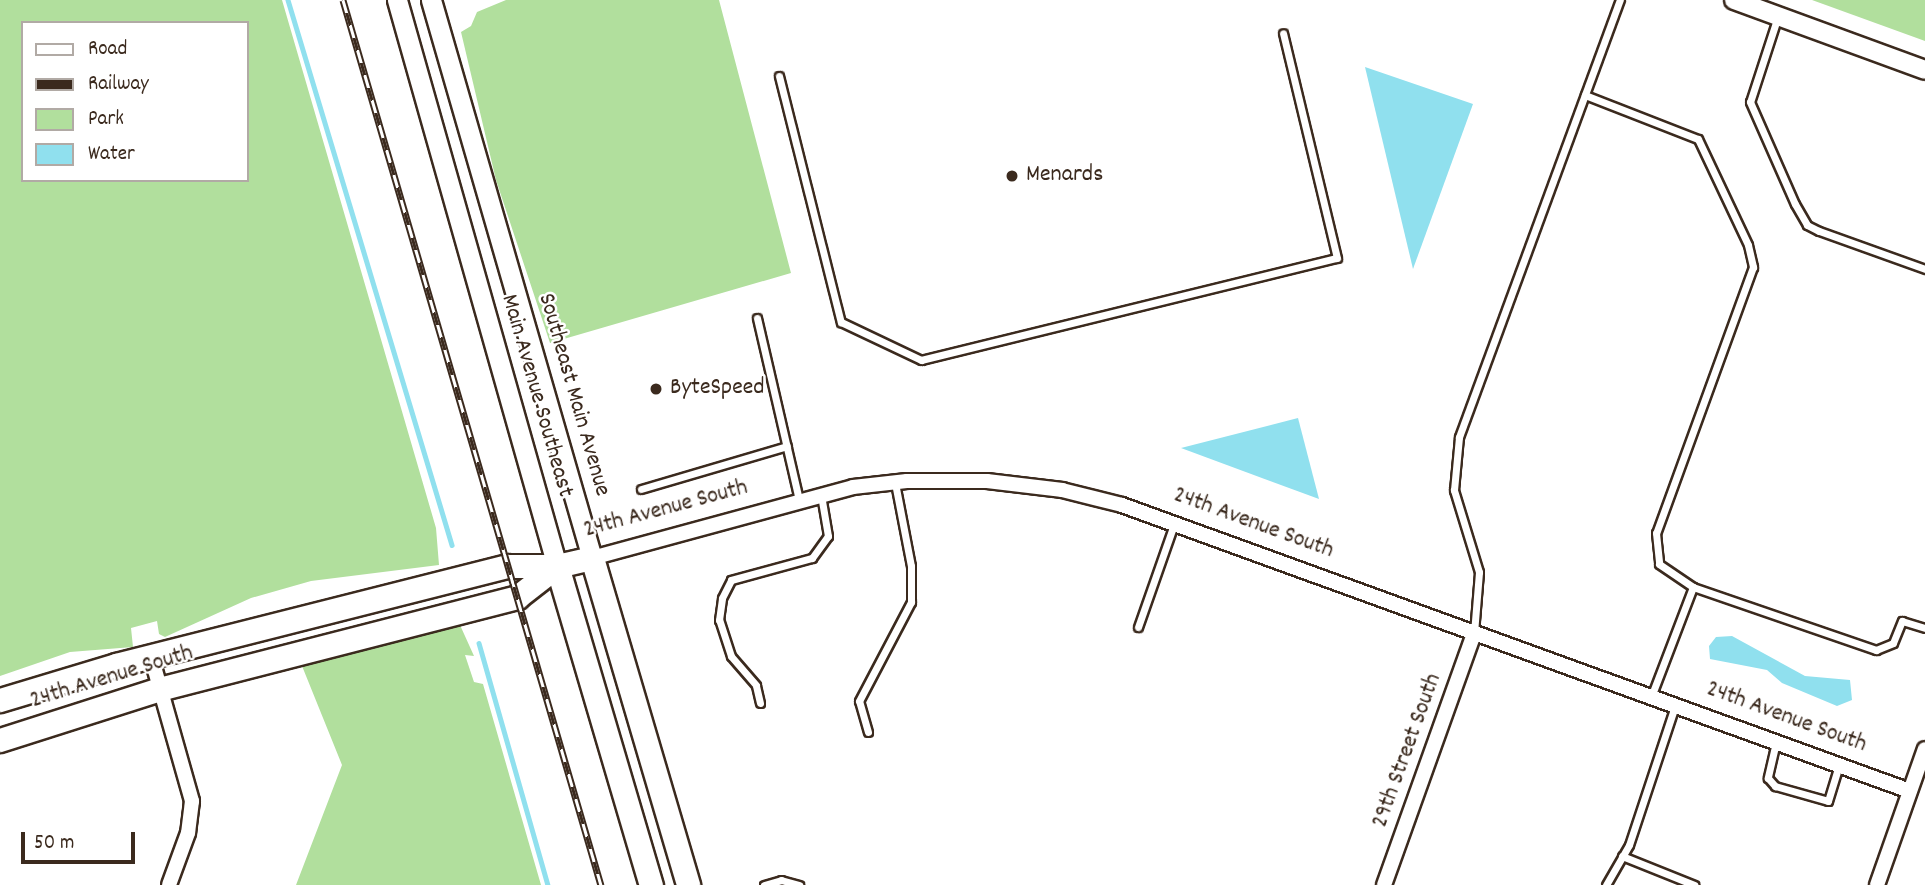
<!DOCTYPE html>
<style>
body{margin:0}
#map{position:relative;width:1925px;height:885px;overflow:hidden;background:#fff;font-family:Dekko,sans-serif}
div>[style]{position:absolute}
.green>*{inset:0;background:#b1df9d}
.water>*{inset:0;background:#90e0ee}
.stream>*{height:4.5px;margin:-2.25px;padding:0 2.25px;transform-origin:2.25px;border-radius:2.25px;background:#90e0ee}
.roads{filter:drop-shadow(2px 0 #3b2a1e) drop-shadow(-2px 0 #3b2a1e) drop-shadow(0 2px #3b2a1e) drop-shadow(0 -2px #3b2a1e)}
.service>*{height:7px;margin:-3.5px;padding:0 3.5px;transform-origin:3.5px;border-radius:3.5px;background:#fff}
.minor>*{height:14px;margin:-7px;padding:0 7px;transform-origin:7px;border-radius:7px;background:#fff}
.tertiary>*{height:18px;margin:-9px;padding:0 9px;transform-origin:9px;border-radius:9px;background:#fff}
.secondary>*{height:19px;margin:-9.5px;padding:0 9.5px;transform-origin:9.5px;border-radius:9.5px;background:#fff}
.primary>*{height:23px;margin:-11.5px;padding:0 11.5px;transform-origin:11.5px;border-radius:11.5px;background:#fff}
.rail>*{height:7px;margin-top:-3.5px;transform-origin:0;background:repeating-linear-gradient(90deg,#fff 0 13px,#3b2a1e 0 26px);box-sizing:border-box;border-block:2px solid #3b2a1e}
.dots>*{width:19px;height:19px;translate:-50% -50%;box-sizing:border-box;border:4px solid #fff;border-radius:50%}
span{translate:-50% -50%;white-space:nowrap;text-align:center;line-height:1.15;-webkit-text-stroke:5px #fff;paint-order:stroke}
.poi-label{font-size:24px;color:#3b2a1e}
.left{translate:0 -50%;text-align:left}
.street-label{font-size:24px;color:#3b2a1e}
.legend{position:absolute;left:21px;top:21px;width:228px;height:161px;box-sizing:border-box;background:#fff;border:2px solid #b1aaa5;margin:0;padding:9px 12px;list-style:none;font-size:21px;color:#3b2a1e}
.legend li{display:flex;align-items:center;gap:14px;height:35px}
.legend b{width:35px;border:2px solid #b1aaa5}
.scale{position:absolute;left:21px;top:832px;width:114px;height:32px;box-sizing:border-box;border:4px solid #3b2a1e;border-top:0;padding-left:9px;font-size:21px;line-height:24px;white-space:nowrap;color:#3b2a1e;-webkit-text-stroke:5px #fff;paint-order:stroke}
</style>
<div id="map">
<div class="green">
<i style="clip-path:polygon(evenodd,0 0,282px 0,436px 528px,439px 565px,311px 581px,251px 598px,165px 637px,159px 634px,157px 621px,131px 628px,133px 647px,70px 652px,0 676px,0 0,23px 23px,247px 23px,247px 180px,23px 180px,23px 23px)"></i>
<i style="clip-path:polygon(506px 0,719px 0,791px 273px,550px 343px,496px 180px,461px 32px,471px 26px,477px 12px)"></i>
<i style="clip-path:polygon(1812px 0,1925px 0,1925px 41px)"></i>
<i style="clip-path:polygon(460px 625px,474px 656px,465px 655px,474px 682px,483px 684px,541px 885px,296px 885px,342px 765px,300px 661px)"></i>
</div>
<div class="water">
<i style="clip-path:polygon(1365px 67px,1473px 104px,1413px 269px)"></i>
<i style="clip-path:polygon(1298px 418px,1319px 499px,1181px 448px)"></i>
<i style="clip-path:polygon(1732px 636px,1805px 676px,1850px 680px,1852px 700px,1837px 706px,1782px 683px,1767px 670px,1710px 659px,1709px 646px,1716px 637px)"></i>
</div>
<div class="stream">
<i style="left:288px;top:0;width:569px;rotate:73.25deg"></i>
<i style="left:479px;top:643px;width:252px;rotate:74.1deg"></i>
</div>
<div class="roads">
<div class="service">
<i style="left:1778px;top:16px;width:90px;rotate:108deg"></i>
<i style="left:1750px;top:102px;width:111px;rotate:66.2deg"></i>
<i style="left:1795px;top:204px;width:24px;rotate:60deg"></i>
<i style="left:1807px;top:225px;width:13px;rotate:27deg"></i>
<i style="left:1819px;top:231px;width:113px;rotate:19.7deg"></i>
<i style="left:779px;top:76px;width:254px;rotate:75.9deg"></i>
<i style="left:841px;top:322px;width:89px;rotate:25.4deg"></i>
<i style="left:921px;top:360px;width:428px;rotate:-13.8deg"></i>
<i style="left:1337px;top:258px;width:231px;rotate:-103.5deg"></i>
<i style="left:1585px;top:95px;width:121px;rotate:21.3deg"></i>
<i style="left:1698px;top:139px;width:117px;rotate:64.7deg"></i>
<i style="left:1748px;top:245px;width:23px;rotate:77deg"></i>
<i style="left:1753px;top:267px;width:283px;rotate:110deg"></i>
<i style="left:1656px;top:533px;width:31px;rotate:84deg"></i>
<i style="left:1659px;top:564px;width:41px;rotate:34.1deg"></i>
<i style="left:757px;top:318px;width:187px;rotate:77deg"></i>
<i style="left:641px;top:489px;width:152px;rotate:-16.4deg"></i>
<i style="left:1138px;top:627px;width:109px;rotate:-70.7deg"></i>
<i style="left:1474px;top:633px;width:61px;rotate:-85.3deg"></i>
<i style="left:1479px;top:572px;width:86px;rotate:-107deg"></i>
<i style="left:1454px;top:490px;width:53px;rotate:-84.6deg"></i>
<i style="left:1459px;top:437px;width:466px;rotate:-69.8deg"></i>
<i style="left:1651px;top:697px;width:118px;rotate:-69.1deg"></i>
<i style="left:1693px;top:587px;width:194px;rotate:19deg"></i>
<i style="left:1876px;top:650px;width:18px;rotate:-22deg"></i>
<i style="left:1893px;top:643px;width:24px;rotate:-68deg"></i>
<i style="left:1902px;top:621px;width:24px;rotate:17deg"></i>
<i style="left:760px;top:703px;width:18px;rotate:-103deg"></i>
<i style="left:756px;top:685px;width:38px;rotate:-131deg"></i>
<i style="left:731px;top:656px;width:38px;rotate:-108deg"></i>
<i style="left:719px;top:620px;width:22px;rotate:-82deg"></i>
<i style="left:722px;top:598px;width:20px;rotate:-63deg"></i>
<i style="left:731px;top:580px;width:84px;rotate:-15.2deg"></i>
<i style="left:812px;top:558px;width:27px;rotate:-54deg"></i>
<i style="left:828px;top:536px;width:42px;rotate:-99.7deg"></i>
<i style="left:868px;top:732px;width:32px;rotate:-106deg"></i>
<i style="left:859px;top:701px;width:112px;rotate:-62.3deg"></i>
<i style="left:911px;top:602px;width:36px;rotate:-90deg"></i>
<i style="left:911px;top:566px;width:85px;rotate:-100.9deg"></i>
<i style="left:1776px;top:742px;width:37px;rotate:103deg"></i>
<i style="left:1768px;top:778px;width:11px;rotate:49deg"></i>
<i style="left:1775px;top:786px;width:55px;rotate:15.8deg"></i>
<i style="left:1828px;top:801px;width:37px;rotate:-73deg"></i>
<i style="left:1622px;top:856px;width:78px;rotate:21.9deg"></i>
<i style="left:764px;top:885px;width:18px;rotate:-16deg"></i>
<i style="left:781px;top:880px;width:19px;rotate:16deg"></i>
<i style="left:1606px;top:885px;width:46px;rotate:-60.1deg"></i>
<i style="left:1629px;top:845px;width:146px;rotate:-71.7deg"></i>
</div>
<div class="minor">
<i style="left:592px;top:558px;width:270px;rotate:-15.2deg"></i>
<i style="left:853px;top:487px;width:54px;rotate:-6.3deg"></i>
<i style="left:907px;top:481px;width:80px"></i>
<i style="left:987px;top:481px;width:76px;rotate:6.8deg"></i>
<i style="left:1062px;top:490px;width:62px;rotate:14deg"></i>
<i style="left:1122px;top:505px;width:838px;rotate:19.95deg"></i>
<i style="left:151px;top:656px;width:151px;rotate:74.2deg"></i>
<i style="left:192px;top:801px;width:32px;rotate:97deg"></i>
<i style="left:188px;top:833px;width:55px;rotate:110.1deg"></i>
<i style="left:1384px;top:885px;width:268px;rotate:-70.3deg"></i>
<i style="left:1877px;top:885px;width:144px;rotate:-70.6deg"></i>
</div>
<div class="tertiary">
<i style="left:1734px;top:0;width:203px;rotate:20.1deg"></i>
</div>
<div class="secondary">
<i style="left:397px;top:0;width:588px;rotate:74.22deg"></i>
<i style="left:431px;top:0;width:581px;rotate:73.91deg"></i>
</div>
<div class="primary">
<i style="left:557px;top:566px;width:333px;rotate:73.6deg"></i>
<i style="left:0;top:700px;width:121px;rotate:-16.8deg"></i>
<i style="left:116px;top:665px;width:404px;rotate:-14.2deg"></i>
<i style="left:508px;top:566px;width:49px"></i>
<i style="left:557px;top:566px;width:36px;rotate:-13deg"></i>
<i style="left:592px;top:558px;width:341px;rotate:73.6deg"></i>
<i style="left:0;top:740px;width:171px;rotate:-17.7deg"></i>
<i style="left:163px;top:688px;width:366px;rotate:-14.4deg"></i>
<i style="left:517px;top:597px;width:51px;rotate:-37.8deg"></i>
</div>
</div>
<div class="rail">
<i style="left:343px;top:0;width:922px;rotate:73.75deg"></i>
</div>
<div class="dots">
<i style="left:1012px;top:176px;background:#3b2a1e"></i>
<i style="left:656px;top:389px;background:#3b2a1e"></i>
</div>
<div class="poi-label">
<span class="left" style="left:1026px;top:176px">Menards</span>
<span class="left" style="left:670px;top:389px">ByteSpeed</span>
</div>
<div class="street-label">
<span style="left:573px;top:395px;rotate:74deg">Southeast Main Avenue</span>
<span style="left:536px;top:396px;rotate:74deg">Main Avenue Southeast</span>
<span style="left:666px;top:510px;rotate:-15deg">24th Avenue South</span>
<span style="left:1253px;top:524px;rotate:20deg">24th Avenue South</span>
<span style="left:112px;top:678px;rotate:-17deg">24th Avenue South</span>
<span style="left:1786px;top:718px;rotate:20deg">24th Avenue South</span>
<span style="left:1408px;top:751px;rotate:-70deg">29th Street South</span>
</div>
<ul class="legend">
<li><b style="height:9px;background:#fff"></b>Road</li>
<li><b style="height:9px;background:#3b2a1e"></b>Railway</li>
<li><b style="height:19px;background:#b1df9d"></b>Park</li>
<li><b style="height:19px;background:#90e0ee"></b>Water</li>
</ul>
<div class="scale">50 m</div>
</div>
